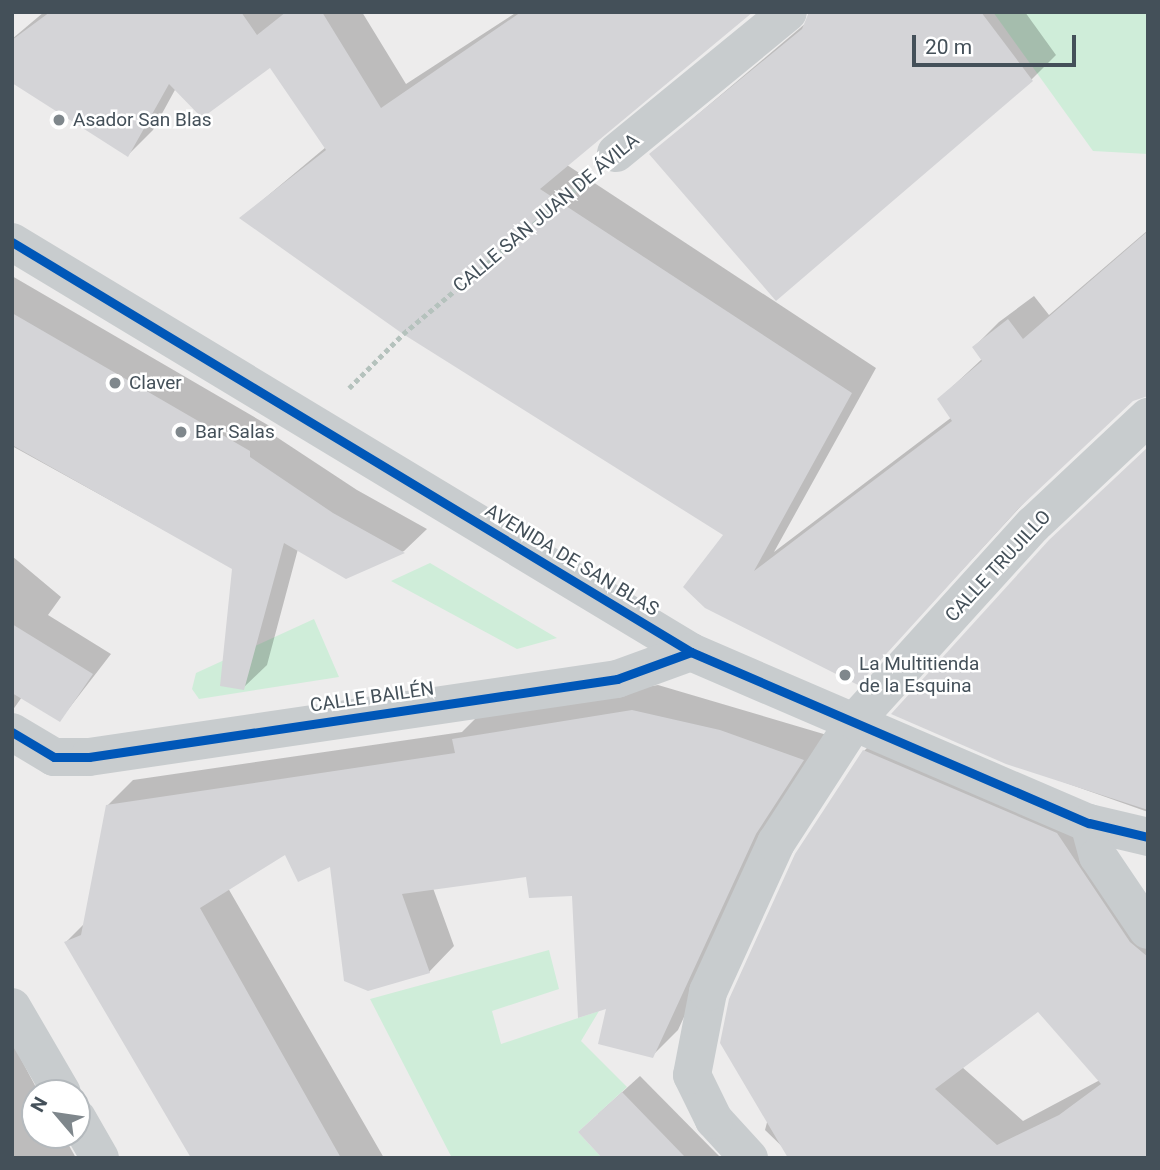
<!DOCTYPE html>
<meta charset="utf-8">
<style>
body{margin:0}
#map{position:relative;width:1160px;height:1170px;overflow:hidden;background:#edecec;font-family:Roboto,sans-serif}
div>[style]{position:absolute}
.green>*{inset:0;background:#cfedd9}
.shadow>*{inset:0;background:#0003}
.building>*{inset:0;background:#d4d4d7}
.path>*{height:4.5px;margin-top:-2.25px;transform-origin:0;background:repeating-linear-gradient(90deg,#b5c2bd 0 5px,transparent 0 8.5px)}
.minor>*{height:38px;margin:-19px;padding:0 19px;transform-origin:19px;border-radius:19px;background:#c8ccce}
.cycleway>*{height:9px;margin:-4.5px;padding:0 4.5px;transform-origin:4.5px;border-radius:4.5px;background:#0057b8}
.dots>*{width:19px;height:19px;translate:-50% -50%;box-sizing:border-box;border:4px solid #fff;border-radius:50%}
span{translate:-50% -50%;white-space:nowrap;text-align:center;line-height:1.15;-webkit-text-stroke:5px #fff;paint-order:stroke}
.poi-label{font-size:19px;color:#445059}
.left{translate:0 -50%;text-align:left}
.street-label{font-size:19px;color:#445059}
.frame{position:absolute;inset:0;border:14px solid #445059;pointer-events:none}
.north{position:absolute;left:21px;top:1079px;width:70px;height:70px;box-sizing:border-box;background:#fff;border:2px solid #b4b9bd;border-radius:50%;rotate:299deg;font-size:19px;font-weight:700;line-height:28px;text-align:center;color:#445059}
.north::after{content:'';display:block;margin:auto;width:24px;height:32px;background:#7f878c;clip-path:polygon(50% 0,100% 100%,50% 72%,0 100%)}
.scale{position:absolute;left:912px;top:35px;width:164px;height:32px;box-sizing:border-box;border:4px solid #445059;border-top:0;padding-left:9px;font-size:21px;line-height:24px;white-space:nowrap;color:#445059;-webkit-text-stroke:5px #fff;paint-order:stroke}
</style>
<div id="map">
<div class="green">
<i style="clip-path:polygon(993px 12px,1148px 12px,1148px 154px,1093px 151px)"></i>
<i style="clip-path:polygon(430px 563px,557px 638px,517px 649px,391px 581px)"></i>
<i style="clip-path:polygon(314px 619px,339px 677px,199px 699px,192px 689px,196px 673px)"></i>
<i style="clip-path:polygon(549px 950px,559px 989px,492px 1011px,501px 1044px,599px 1011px,581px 1041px,627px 1087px,578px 1132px,602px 1158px,452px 1158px,370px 999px)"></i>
</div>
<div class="shadow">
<i style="clip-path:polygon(44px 12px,362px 12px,406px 84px,517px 12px,751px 12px,567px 165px,876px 368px,774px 552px,952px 417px,939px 399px,982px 359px,974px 347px,999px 322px,1034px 296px,1049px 315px,1148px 230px,1148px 395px,1132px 400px,1032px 494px,858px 683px,706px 606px,725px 535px,241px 218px,326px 147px,270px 65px,176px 88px,153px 130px,128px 155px,12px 81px,12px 39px)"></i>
<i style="clip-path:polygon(810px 12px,1025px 12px,1056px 55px,1031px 80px,651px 154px,806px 23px)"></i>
<i style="clip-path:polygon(12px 276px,273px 428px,272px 434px,357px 490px,427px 529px,404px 551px,346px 577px,298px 549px,267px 665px,243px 688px,233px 568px,12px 446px)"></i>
<i style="clip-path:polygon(1148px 448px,1148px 812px,1007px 762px)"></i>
<i style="clip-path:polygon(12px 556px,61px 597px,48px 615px,111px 654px,60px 720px,22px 697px,12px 711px)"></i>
<i style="clip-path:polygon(658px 685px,827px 735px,781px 807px,678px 1030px,652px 1056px,609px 1006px,574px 894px,528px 875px,433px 888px,454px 946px,429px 972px,332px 865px,286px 852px,228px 888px,384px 1158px,195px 1158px,66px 942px,84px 924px,107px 806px,133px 780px,462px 732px,479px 715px)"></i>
<i style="clip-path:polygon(evenodd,889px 726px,1082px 809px,1148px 907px,1148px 1158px,794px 1158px,765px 1130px,864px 751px,889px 726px,1038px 1010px,1100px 1080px,1023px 1121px,962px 1067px,1038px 1010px)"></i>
<i style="clip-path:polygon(12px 1042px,39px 1093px,35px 1135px,63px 1135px,76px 1158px,12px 1158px)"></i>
<i style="clip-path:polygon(640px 1076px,721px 1158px,605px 1158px,598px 1114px)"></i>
</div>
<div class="building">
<i style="clip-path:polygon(50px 12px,241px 12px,257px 35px,286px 12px,322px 12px,381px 108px,521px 12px,753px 12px,540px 189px,852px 393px,754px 571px,952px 421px,937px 399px,982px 361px,972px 347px,1008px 319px,1023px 339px,1148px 231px,1148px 396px,1133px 401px,1018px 509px,858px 685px,705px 608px,683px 587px,723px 535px,403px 334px,239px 218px,326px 150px,270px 68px,202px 118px,169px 84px,128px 157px,12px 83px,12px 40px)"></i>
<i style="clip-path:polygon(809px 12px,981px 12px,1033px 81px,776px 301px,649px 154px,802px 29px)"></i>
<i style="clip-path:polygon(12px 313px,250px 451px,250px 457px,333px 513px,405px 553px,346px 579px,284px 543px,244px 690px,220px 686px,232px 569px,12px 445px)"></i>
<i style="clip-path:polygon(1148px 447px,1148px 810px,1006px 764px,891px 714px,1049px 540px)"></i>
<i style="clip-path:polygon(12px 624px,93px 674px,60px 722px,12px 693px)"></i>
<i style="clip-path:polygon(632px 710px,720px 730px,804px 760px,756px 834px,653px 1058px,598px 1044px,606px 1009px,578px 1018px,572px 896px,529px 898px,526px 877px,402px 894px,430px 973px,368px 991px,344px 981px,330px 867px,298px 882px,285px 855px,200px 908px,341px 1158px,191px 1158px,64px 942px,81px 935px,106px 805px,455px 753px,452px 739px)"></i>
<i style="clip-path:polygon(evenodd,863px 750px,1057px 833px,1130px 942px,1148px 957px,1148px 1158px,788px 1158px,720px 1043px,729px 999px,795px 854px,863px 750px,1038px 1012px,1101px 1084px,1059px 1115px,997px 1145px,935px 1089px,1038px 1012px)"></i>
<i style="clip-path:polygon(622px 1092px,686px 1158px,602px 1158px,578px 1132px)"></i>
</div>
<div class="path">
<i style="left:349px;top:388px;width:76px;rotate:-45deg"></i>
<i style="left:403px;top:334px;width:234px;rotate:-40deg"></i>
</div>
<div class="minor">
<i style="left:616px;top:153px;width:222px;rotate:-39.3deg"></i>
<i style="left:12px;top:242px;width:793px;rotate:31.12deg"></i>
<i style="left:691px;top:652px;width:433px;rotate:23.3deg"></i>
<i style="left:1089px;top:823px;width:61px;rotate:13.3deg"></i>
<i style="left:12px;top:732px;width:49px;rotate:30.8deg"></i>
<i style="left:54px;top:757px;width:35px"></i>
<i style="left:89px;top:757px;width:534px;rotate:-8.4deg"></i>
<i style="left:617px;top:679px;width:79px;rotate:-20deg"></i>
<i style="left:1089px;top:823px;width:34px;rotate:75deg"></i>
<i style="left:1098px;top:856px;width:89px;rotate:56deg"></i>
<i style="left:12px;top:1007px;width:99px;rotate:59.8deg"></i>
<i style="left:77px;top:1118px;width:46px;rotate:60.1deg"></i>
<i style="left:749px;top:1158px;width:52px;rotate:-132.6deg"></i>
<i style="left:714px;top:1120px;width:50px;rotate:-116.1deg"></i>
<i style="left:692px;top:1075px;width:85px;rotate:-79.1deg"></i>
<i style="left:708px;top:992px;width:164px;rotate:-65.5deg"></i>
<i style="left:776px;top:843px;width:145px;rotate:-57.1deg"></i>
<i style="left:855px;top:721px;width:265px;rotate:-47.8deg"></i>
<i style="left:1033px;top:525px;width:158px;rotate:-43.2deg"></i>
</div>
<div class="cycleway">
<i style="left:12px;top:242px;width:793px;rotate:31.12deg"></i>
<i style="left:691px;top:652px;width:433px;rotate:23.3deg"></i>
<i style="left:1089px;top:823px;width:61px;rotate:13.3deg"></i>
<i style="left:12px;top:732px;width:49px;rotate:30.8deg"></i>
<i style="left:54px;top:757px;width:35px"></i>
<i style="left:89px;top:757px;width:534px;rotate:-8.4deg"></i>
<i style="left:617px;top:679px;width:79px;rotate:-20deg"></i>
</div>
<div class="dots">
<i style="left:59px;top:120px;background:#7f878c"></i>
<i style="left:115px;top:383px;background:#7f878c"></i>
<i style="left:181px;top:432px;background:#7f878c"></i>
<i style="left:845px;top:675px;background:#7f878c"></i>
</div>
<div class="poi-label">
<span class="left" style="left:73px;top:120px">Asador San Blas</span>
<span class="left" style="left:129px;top:383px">Claver</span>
<span class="left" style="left:195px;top:432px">Bar Salas</span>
<span class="left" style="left:859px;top:675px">La Multitienda<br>de la Esquina</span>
</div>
<div class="street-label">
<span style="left:546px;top:213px;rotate:-40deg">CALLE SAN JUAN DE ÁVILA</span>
<span style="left:572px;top:560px;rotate:31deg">AVENIDA DE SAN BLAS</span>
<span style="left:998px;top:566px;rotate:-47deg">CALLE TRUJILLO</span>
<span style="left:372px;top:697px;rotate:-8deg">CALLE BAILÉN</span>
</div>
<div class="frame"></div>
<div class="north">N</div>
<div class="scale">20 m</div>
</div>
